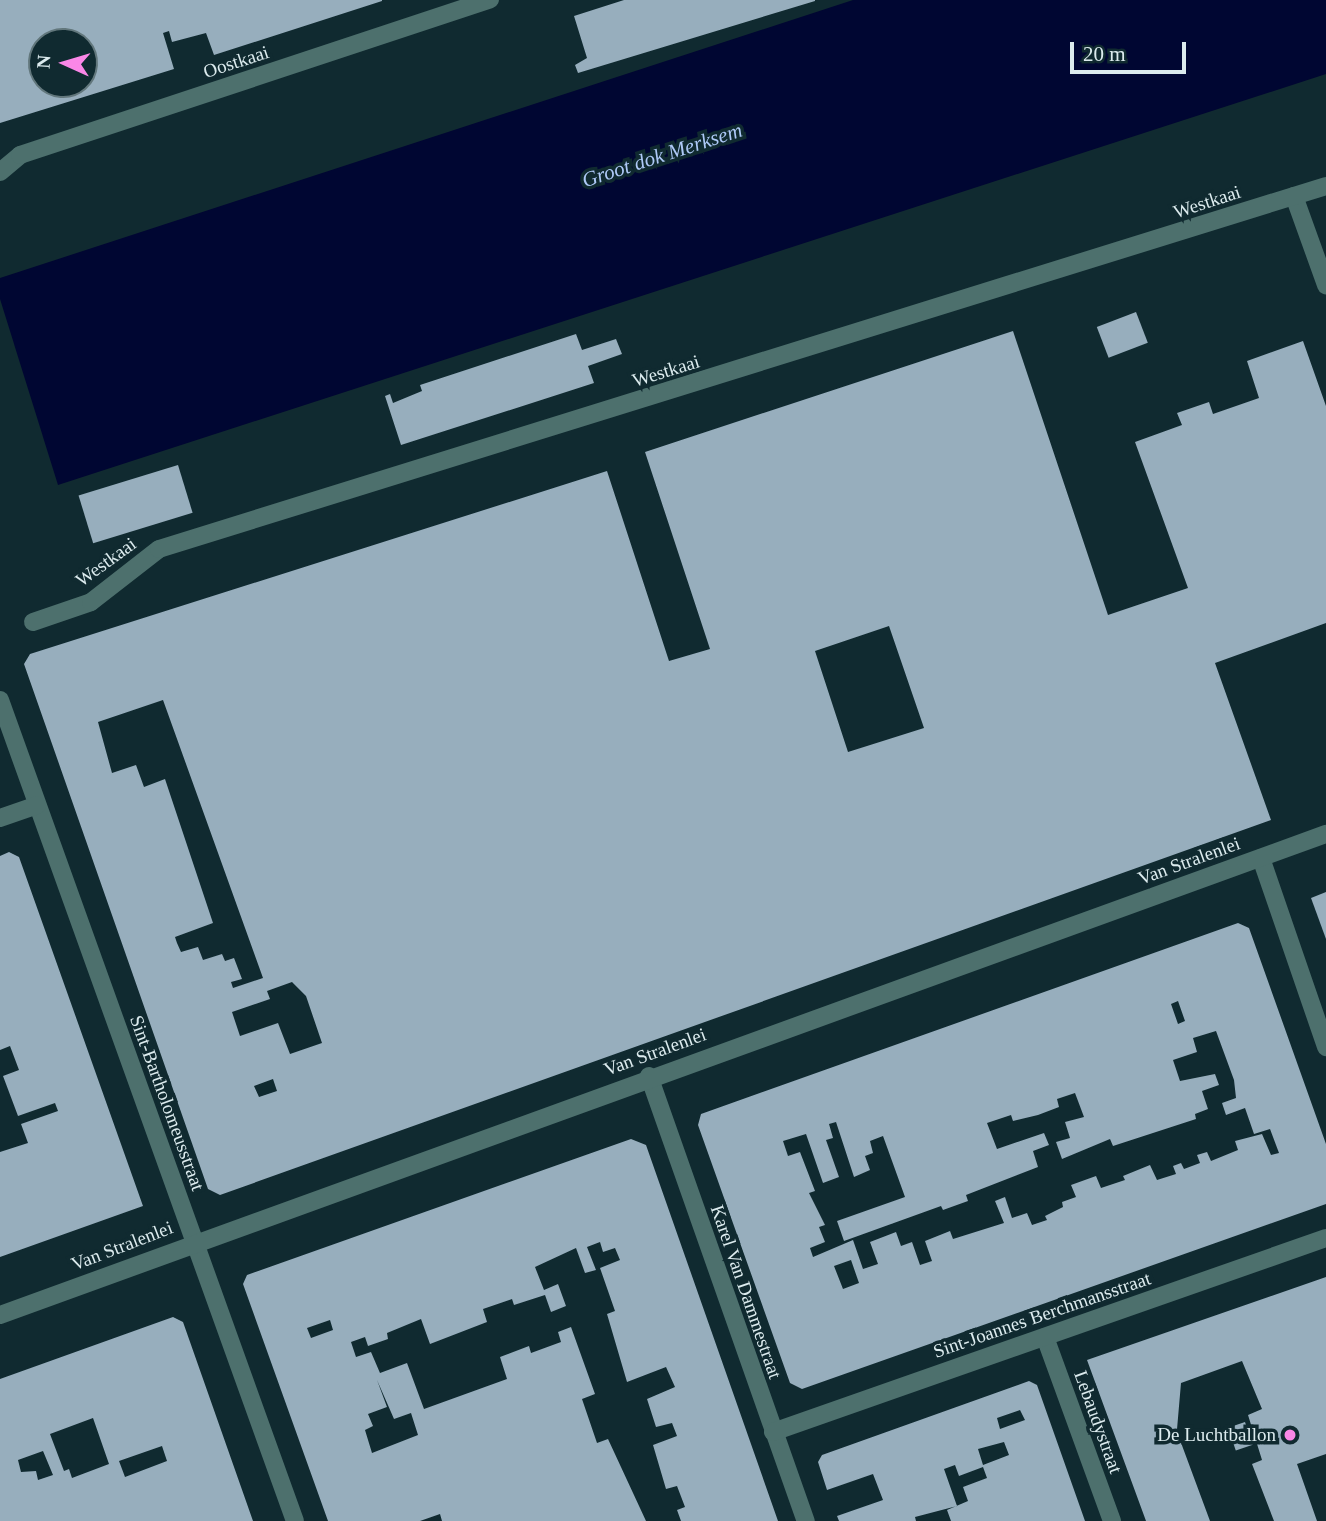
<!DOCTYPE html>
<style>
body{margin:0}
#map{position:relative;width:1326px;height:1521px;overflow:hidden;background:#102a30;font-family:Georgia,serif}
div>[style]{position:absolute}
.water>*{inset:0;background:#000632}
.building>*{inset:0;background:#97aebd;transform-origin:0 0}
.minor>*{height:18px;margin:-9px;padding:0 9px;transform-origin:9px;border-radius:9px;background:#4d706d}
.dots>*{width:19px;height:19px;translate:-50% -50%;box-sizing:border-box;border:4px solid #102a30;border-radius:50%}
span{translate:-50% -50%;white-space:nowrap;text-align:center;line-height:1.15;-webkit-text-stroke:7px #102a30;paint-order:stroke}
.street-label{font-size:19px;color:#dcebee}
.poi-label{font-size:19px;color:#dcebee}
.right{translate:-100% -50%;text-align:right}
.water-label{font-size:21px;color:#aec9f7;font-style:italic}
.north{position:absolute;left:28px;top:28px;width:70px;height:70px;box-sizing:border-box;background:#102a30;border:2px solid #62777c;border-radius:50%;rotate:274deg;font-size:19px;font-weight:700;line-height:28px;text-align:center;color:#dcebee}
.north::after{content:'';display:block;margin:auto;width:24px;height:32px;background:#fa87e7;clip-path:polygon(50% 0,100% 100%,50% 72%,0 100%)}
.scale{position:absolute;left:1070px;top:42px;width:116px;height:32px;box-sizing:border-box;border:4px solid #dcebee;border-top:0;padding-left:9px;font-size:21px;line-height:24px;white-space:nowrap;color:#dcebee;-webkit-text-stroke:5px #102a30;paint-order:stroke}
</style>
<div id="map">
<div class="water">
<i style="clip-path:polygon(853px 0,1326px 0,1326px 74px,58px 485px,0 299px,0 278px)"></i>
</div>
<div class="building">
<i style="clip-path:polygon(evenodd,0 0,382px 0,382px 1px,214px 55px,206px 33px,172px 42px,169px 31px,163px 33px,174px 69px,0 123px,0 0,42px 42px,84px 42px,84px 84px,42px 84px,42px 42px)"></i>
<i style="clip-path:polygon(624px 0,815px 0,815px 1px,578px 73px,575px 65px,587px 58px,574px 16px)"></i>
<i style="left:1136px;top:312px;width:33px;height:42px;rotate:69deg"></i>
<i style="clip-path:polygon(evenodd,1013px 331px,1108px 615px,1188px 588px,1135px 442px,1182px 425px,1177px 413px,1209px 402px,1213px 414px,1259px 398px,1247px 361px,1303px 341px,1326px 406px,1326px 623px,1215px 663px,1271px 820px,220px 1195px,208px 1189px,24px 664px,30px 654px,607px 471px,669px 661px,710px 649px,645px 452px,1013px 331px,889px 626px,924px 728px,848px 752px,815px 651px,889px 626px,1013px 331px,163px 700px,263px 978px,233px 988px,231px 982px,242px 979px,234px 958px,225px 961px,222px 954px,203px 960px,198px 947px,181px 952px,177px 943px,175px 937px,213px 923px,165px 779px,144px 787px,136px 765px,112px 773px,98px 722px,163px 700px,1013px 331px,292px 982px,306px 996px,322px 1043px,290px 1054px,278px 1023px,240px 1036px,232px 1012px,270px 999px,267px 991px,292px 982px,1013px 331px,273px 1079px,277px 1091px,259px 1097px,254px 1086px,273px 1079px)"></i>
<i style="clip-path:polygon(576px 334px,582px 350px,616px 339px,622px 354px,588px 366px,594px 383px,401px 445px,385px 396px,390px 394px,393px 403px,422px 391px,420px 385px)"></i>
<i style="left:178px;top:465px;width:50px;height:104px;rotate:73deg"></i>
<i style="clip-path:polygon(9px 852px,19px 857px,143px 1206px,0 1257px,0 1152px,28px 1143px,21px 1124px,58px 1111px,55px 1103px,18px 1116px,3px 1076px,19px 1070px,10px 1046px,0 1050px,0 856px)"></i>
<i style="clip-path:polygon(1326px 892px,1326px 939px,1311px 898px)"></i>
<i style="clip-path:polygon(evenodd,1238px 923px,1249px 928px,1326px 1144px,1326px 1204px,802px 1389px,790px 1383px,698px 1125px,701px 1114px,1238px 923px,1178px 1001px,1185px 1021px,1178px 1024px,1171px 1004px,1178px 1001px,1238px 923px,1216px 1031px,1234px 1080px,1236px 1098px,1222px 1103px,1226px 1115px,1245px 1108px,1254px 1134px,1270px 1129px,1279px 1153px,1271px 1155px,1262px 1134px,1235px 1141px,1238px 1150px,1211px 1161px,1207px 1152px,1197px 1155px,1200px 1163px,1184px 1169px,1181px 1163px,1173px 1166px,1176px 1174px,1157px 1180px,1150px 1165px,1123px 1176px,1125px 1180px,1101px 1188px,1096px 1176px,1071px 1185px,1076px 1197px,1062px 1202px,1063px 1207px,1045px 1216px,1047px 1220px,1032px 1225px,1027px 1213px,1012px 1218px,1005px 1197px,995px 1201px,1004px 1223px,953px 1239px,950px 1231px,925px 1241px,932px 1261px,920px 1265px,912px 1242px,901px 1246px,896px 1232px,870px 1242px,878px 1264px,863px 1269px,853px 1240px,813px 1257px,810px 1248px,825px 1242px,819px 1227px,825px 1225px,809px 1193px,815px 1191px,800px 1152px,788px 1156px,783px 1141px,806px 1134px,823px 1183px,839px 1177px,826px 1140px,833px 1138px,829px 1124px,836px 1122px,854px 1177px,870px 1170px,865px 1156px,873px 1153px,870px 1141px,883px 1136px,905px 1197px,837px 1221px,844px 1241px,941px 1206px,943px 1210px,968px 1201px,966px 1195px,1038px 1167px,1033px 1151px,1049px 1145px,1044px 1133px,997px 1149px,987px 1123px,1011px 1115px,1013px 1121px,1038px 1115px,1059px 1107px,1057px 1099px,1075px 1093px,1084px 1117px,1065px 1122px,1070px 1138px,1056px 1142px,1062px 1159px,1110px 1139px,1113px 1146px,1196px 1119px,1195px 1114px,1208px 1109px,1202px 1091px,1219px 1085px,1215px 1074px,1180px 1081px,1173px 1060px,1197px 1052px,1193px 1038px,1216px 1031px,1238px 923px,851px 1260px,859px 1283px,843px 1289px,834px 1266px,851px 1260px)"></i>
<i style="clip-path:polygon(evenodd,631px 1139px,646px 1145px,778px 1521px,681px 1521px,677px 1510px,685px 1507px,677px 1486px,666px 1489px,653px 1445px,677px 1436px,672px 1423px,656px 1427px,647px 1399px,675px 1387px,666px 1367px,627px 1382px,607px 1314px,615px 1311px,600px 1268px,620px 1260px,615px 1248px,603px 1252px,600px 1242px,587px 1247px,596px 1270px,585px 1273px,576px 1248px,535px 1267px,544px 1290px,558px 1284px,566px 1306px,551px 1312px,545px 1295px,514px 1305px,512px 1299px,483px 1309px,487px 1322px,430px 1344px,421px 1319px,387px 1333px,388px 1339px,368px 1346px,365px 1337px,351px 1342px,356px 1357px,371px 1352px,380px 1373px,407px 1363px,424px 1409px,507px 1379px,500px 1357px,529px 1346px,531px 1353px,561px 1342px,558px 1332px,571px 1327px,595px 1394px,582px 1399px,597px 1443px,608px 1439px,646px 1521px,442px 1521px,440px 1514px,420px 1521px,328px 1521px,243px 1284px,247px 1275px,631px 1139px,330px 1320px,333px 1330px,311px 1338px,307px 1328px,330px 1320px,631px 1139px,377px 1380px,394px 1419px,411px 1413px,418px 1435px,372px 1453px,365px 1430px,373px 1426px,368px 1414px,387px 1407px,377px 1380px)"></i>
<i style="clip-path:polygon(1326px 1277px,1326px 1454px,1297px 1464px,1317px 1521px,1274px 1521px,1252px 1464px,1262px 1460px,1248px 1415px,1262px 1409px,1242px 1361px,1181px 1383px,1176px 1441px,1180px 1440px,1210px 1521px,1146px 1521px,1087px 1360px)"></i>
<i style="clip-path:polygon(evenodd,173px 1317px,183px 1322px,253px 1521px,0 1521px,0 1379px,173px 1317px,93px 1418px,109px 1464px,72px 1478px,69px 1469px,64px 1471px,50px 1434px,93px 1418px,173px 1317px,162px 1446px,167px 1461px,125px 1477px,119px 1461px,162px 1446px,173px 1317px,43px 1451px,53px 1475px,38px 1480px,36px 1471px,21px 1472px,18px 1460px,43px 1451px)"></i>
<i style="clip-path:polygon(evenodd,1029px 1381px,1037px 1385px,1085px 1521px,951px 1521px,947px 1510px,968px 1501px,963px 1487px,987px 1478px,983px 1467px,959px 1476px,955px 1465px,944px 1469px,957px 1506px,915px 1517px,916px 1521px,839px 1521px,837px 1516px,883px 1500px,873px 1474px,827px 1490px,818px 1462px,822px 1455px,1029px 1381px,1020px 1410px,1025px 1420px,1000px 1429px,997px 1418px,1020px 1410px,1029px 1381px,1004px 1442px,1009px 1455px,983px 1465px,978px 1449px,1004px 1442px)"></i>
<i style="left:1245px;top:1422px;width:24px;height:18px;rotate:71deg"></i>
</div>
<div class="minor">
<i style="left:0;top:172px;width:26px;rotate:-40deg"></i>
<i style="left:20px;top:155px;width:495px;rotate:-18.3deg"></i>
<i style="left:1294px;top:196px;width:95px;rotate:70.2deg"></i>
<i style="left:33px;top:622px;width:61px;rotate:-19deg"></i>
<i style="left:91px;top:602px;width:86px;rotate:-37.9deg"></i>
<i style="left:159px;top:549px;width:1222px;rotate:-17.28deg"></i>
<i style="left:0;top:700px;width:872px;rotate:70.24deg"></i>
<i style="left:0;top:818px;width:39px;rotate:-19deg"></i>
<i style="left:1261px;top:858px;width:200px;rotate:71deg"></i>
<i style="left:649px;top:1076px;width:472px;rotate:70.6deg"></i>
<i style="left:0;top:1315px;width:1411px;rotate:-19.94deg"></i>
<i style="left:1045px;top:1337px;width:196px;rotate:70deg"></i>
<i style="left:773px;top:1432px;width:586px;rotate:-19.33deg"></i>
</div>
<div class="dots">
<i style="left:1290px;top:1435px;background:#fa87e7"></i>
</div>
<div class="street-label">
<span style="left:236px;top:62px;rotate:-18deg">Oostkaai</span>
<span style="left:1207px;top:202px;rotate:-18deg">Westkaai</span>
<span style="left:666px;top:371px;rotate:-17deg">Westkaai</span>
<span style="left:106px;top:562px;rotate:-36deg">Westkaai</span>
<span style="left:1189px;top:861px;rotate:-20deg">Van Stralenlei</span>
<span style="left:655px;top:1052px;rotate:-20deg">Van Stralenlei</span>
<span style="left:167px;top:1103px;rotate:70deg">Sint-Bartholomeusstraat</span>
<span style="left:122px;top:1246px;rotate:-21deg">Van Stralenlei</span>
<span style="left:746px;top:1292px;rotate:71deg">Karel Van Dammestraat</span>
<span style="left:1042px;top:1315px;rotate:-19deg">Sint-Joannes Berchmansstraat</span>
<span style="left:1098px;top:1422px;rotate:70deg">Lebaudystraat</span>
</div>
<div class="poi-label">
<span class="right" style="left:1276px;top:1435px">De Luchtballon</span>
</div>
<div class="water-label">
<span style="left:662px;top:155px;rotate:-18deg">Groot dok Merksem</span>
</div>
<div class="north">N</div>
<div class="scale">20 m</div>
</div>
